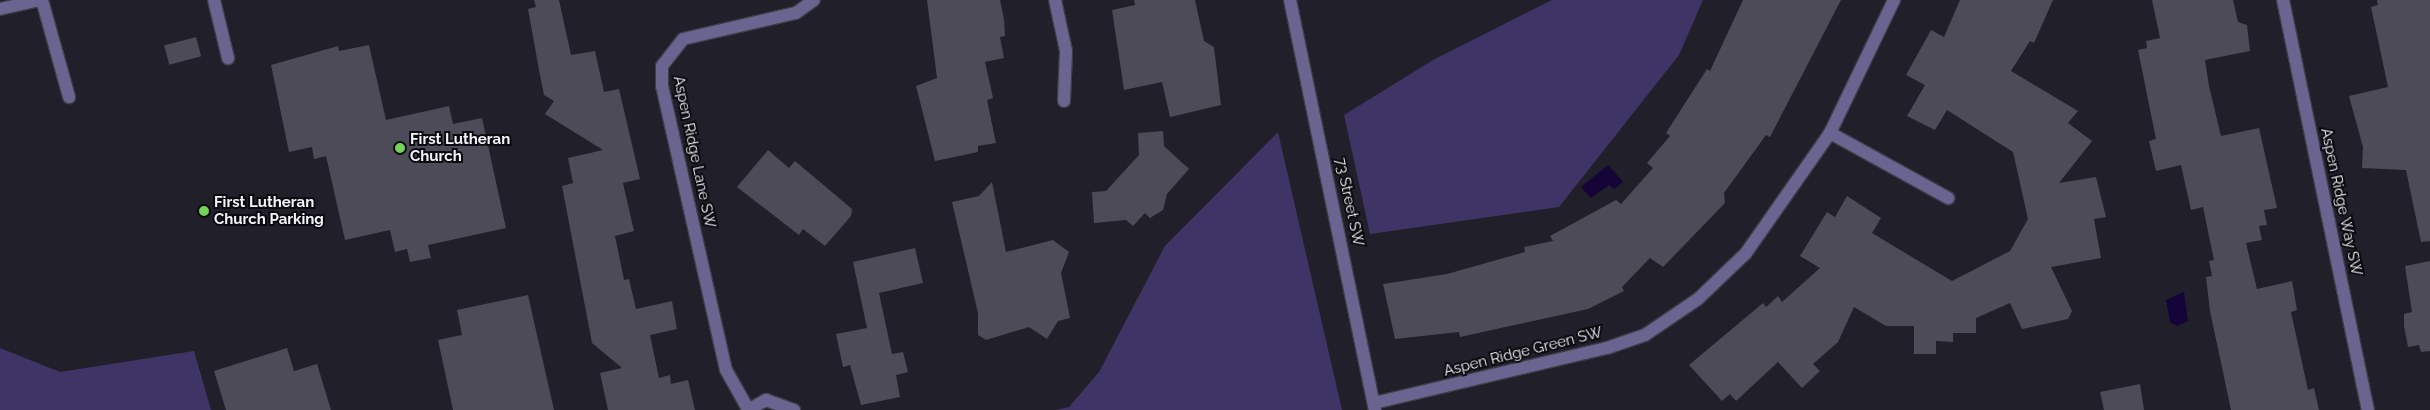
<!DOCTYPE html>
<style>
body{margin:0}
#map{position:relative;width:2430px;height:410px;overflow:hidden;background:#201f2a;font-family:Raleway,sans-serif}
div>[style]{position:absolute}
.green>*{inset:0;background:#3e3566}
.water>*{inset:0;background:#140437}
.building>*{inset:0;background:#4c4b57;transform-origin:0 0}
.roads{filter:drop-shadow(1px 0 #3e3d47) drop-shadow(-1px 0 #3e3d47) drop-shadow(0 1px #3e3d47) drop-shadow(0 -1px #3e3d47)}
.minor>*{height:12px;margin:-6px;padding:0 6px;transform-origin:6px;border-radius:6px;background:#696490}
.dots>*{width:14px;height:14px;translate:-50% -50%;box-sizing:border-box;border:2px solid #0a0a0f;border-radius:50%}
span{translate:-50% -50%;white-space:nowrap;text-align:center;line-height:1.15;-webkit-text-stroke:4px #0a0a0f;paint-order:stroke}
.poi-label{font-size:15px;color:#f3f3fa;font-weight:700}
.left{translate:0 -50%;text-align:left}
.street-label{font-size:15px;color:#f3f3fa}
</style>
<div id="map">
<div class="green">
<i style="clip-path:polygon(1552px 0,1703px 0,1679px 55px,1559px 207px,1370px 234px,1344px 115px,1433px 60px)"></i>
<i style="clip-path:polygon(1278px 132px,1342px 410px,1055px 410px,1069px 407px,1099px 372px,1165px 246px)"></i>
<i style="clip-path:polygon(0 348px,60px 372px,194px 351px,211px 410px,0 410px)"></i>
</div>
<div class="water">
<i style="clip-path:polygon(1608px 165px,1623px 182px,1614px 189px,1609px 185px,1591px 198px,1581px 187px)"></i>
<i style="clip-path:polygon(2184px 292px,2188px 321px,2177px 326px,2170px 322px,2166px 300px)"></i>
</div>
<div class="building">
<i style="clip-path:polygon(534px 0,559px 0,571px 55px,595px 51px,604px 92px,619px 89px,640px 179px,623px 183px,634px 231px,615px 236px,624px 280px,629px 279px,636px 309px,672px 301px,677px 329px,650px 335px,659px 378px,670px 375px,671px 384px,688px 380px,695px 410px,608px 410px,600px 373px,622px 368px,592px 343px,562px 186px,573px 183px,568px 158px,603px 150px,545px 114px,554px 101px,544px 95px,539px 70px,528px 9px,536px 7px)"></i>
<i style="clip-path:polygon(927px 0,1000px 0,1004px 19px,1005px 36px,1000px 37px,1004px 58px,985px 62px,993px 98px,987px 100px,996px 143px,978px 146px,978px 152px,935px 161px,916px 86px,937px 78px)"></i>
<i style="clip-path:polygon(1134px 0,1195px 0,1204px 41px,1214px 47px,1221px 105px,1170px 117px,1162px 82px,1124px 90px,1112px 10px,1135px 5px)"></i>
<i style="clip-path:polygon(1743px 0,1841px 0,1770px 137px,1766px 135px,1724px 193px,1725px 203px,1663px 267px,1650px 258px,1622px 287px,1624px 291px,1588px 309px,1460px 337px,1459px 332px,1395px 339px,1383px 284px,1447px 274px,1525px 252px,1524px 247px,1553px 241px,1550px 236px,1616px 200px,1621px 204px,1653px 168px,1647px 163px,1670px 136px,1666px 133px,1707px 69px,1710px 71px)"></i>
<i style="clip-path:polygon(1960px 0,2053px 0,2034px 43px,2030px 41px,2011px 71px,2078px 111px,2068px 123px,2092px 141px,2059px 183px,2096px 177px,2106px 217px,2094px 219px,2101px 258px,2051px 267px,2072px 311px,2068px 319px,2022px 329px,2010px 303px,1976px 318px,1976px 333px,1953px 333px,1953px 342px,1936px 341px,1936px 354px,1914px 354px,1914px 326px,1886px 326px,1854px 307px,1838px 342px,1813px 364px,1820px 371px,1802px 388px,1778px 362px,1736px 401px,1730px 394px,1722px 401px,1689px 365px,1763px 303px,1766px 307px,1778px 296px,1782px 302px,1820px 268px,1800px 256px,1827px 212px,1835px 217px,1847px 196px,1881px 218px,1872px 233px,1952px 281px,2010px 251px,2028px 219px,2013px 152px,1947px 110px,1935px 130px,1907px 116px,1925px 85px,1906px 75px,1931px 30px,1944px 37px)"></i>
<i style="clip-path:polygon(2152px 0,2233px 0,2238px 22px,2247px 25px,2250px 51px,2205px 60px,2209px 86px,2221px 136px,2259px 128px,2277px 208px,2264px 210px,2267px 225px,2259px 226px,2262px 240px,2246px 243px,2257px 289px,2292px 281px,2297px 310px,2291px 312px,2308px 390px,2314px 388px,2319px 410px,2231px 410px,2210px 311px,2206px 277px,2212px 276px,2209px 261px,2214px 260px,2203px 207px,2191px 210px,2181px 165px,2156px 171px,2149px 141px,2156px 139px,2138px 50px,2147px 48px,2146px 41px,2160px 38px)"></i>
<i style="clip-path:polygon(2377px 0,2430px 0,2430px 241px,2421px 242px,2406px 170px,2362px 168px,2363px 147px,2349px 96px,2388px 87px,2371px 7px,2378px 5px)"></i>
<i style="left:196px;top:37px;width:20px;height:33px;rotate:75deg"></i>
<i style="clip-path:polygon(369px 45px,386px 120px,449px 106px,453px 124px,482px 118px,506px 228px,428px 245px,431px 258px,410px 262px,407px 249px,395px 252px,390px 230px,345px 240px,326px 156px,314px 159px,312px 147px,289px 152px,271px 65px,338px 46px,339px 51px)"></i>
<i style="clip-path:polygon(1163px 131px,1164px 146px,1189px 169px,1167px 194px,1163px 210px,1150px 218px,1145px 213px,1133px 226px,1126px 220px,1094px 223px,1092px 192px,1106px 191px,1139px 155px,1138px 133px)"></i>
<i style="clip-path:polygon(768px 150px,789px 168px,795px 161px,852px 209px,851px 216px,825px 246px,803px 229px,799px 235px,737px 187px)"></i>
<i style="clip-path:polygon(992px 182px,1006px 252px,1053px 240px,1069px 252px,1061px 273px,1070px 318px,1058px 321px,1047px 339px,1029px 327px,986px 340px,978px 335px,978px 313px,952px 202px,979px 196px)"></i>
<i style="clip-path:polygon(915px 248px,923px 283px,879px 293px,892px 354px,903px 352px,908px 372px,896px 375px,900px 397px,861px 405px,850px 365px,843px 367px,836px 334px,867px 328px,853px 262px)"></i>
<i style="clip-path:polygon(2430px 261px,2430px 351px,2421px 352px,2419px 345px,2408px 347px,2404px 326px,2404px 314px,2412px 312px,2405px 266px)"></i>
<i style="clip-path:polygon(528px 295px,554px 410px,453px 410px,438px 340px,462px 335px,457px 310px)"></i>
<i style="clip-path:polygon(287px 348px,294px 371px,317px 364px,331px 410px,226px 410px,214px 371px)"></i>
<i style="clip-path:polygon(2140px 384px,2144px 410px,2104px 410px,2100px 392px)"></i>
</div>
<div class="roads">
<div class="minor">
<i style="left:42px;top:0;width:101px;rotate:74.4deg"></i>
<i style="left:214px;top:0;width:60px;rotate:76.4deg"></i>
<i style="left:1055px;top:0;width:52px;rotate:77.8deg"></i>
<i style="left:1066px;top:51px;width:50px;rotate:92.3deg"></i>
<i style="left:1290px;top:0;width:419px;rotate:78.3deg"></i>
<i style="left:2283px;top:0;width:419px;rotate:78.3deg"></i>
<i style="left:0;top:9px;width:41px;rotate:-12.7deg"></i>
<i style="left:1830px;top:133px;width:135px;rotate:28.8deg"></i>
<i style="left:1374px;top:403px;width:239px;rotate:-13.3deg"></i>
<i style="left:1607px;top:348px;width:40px;rotate:-18.9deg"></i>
<i style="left:1645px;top:335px;width:64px;rotate:-34.2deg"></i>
<i style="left:1698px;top:299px;width:66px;rotate:-43.8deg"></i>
<i style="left:1746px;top:253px;width:146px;rotate:-55deg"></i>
<i style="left:1830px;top:133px;width:148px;rotate:-64.3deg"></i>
<i style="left:748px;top:409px;width:45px;rotate:-119.4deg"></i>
<i style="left:726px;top:370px;width:291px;rotate:-102.7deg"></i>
<i style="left:662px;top:86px;width:20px;rotate:-90deg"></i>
<i style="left:662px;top:66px;width:34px;rotate:-52deg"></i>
<i style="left:683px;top:39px;width:116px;rotate:-13deg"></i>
<i style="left:796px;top:13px;width:22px;rotate:-36deg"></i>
<i style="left:748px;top:410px;width:21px;rotate:-29deg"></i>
<i style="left:766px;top:400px;width:30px;rotate:20deg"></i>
</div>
</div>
<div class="dots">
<i style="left:400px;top:148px;background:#75d25b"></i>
<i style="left:204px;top:211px;background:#75d25b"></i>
</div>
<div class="poi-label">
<span class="left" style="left:410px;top:148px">First Lutheran<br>Church</span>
<span class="left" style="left:214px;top:211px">First Lutheran<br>Church Parking</span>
</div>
<div class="street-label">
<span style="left:694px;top:152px;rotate:78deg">Aspen Ridge Lane SW</span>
<span style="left:1349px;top:202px;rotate:78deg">73 Street SW</span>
<span style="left:2341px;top:202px;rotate:78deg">Aspen Ridge Way SW</span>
<span style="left:1523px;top:352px;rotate:-14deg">Aspen Ridge Green SW</span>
</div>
</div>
